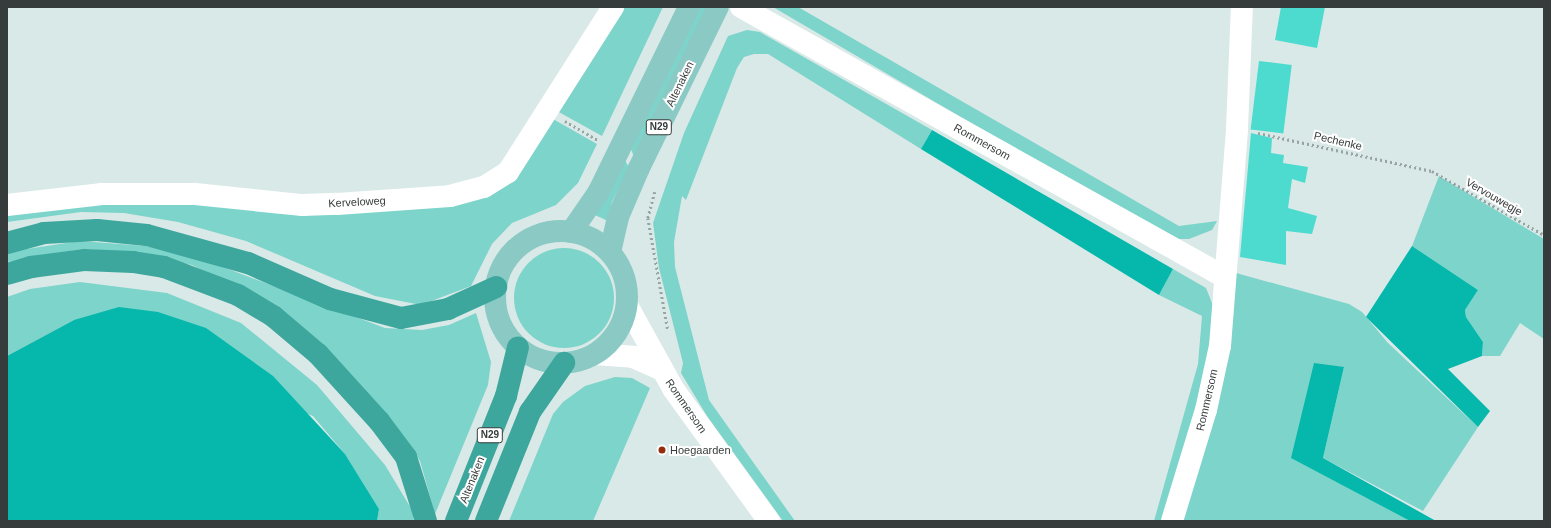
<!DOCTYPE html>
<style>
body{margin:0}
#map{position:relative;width:1551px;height:528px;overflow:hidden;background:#d9e9e7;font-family:Arial,sans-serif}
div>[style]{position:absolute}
.green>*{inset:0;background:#7dd4ca}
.round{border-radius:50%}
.forest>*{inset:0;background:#06b7ab}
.building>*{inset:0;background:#4cdbce;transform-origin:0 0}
.path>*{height:2.5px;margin-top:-1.25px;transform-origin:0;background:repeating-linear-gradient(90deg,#98a4a2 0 2px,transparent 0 5px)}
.minor>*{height:22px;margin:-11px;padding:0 11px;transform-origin:11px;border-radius:11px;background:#fff}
.major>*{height:22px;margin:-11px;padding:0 11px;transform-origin:11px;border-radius:11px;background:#8bcac4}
.major>.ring{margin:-11px;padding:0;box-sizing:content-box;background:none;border:22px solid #8bcac4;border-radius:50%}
.highway>*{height:22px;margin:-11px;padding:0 11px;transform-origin:11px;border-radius:11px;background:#3da79d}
.dots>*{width:11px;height:11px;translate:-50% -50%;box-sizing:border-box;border:2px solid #fff;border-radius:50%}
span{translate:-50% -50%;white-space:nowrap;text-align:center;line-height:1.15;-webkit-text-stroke:4px #fff;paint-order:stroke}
.shield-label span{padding:1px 3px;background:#fff;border:1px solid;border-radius:3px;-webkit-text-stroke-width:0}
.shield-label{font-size:10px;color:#363c3b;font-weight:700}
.street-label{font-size:11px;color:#363c3b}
.poi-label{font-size:11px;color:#363c3b}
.left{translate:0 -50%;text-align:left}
.frame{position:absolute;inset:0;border:8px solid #363c3b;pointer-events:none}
</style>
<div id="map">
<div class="green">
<i style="clip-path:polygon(622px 7px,663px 7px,602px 136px,557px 111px)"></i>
<i style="clip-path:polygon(698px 7px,710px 7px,635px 159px,630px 147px)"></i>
<i style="clip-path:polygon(773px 7px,798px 7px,1179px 226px,1217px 221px,1212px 230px,1189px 239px,1174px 239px,1145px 225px)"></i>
<i style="clip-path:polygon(747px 30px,760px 32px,932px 130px,921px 149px,768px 54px,754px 54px,744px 57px,737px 68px,686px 200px,682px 196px,674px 242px,675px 267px,709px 400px,795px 521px,783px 521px,707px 416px,681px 373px,683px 363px,659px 268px,653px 223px,684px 133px,728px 36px)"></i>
<i style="clip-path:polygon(553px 119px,597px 144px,578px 183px,556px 205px,512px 223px,492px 244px,471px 286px,421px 305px,375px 296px,246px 241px,178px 222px,124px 213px,81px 212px,7px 222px,7px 210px,89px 201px,462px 201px)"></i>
<i style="clip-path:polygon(624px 158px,629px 168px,612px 202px,608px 221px,595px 215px)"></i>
<i style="clip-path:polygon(1439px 176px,1544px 239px,1544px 339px,1520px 323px,1500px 356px,1482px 356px,1483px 342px,1466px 317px,1465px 310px,1478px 290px,1412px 246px)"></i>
<i style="clip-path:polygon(80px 241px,146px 246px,196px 257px,385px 328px,422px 330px,449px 325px,476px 313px,491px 362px,488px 385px,435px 514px,420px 461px,404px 437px,261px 299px,192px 265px,136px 253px,84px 249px,7px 262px,7px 253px,13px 251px)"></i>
<i class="round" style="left:514px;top:248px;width:100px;height:100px"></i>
<i style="clip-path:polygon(1173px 269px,1206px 288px,1214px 308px,1211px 343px,1197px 408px,1165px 521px,1154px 521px,1198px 364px,1202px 316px,1159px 295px)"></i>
<i style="clip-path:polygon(1236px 273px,1349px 304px,1362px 312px,1388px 343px,1478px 427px,1423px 511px,1323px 458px,1344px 367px,1292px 458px,1410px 521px,1183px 521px)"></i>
<i style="clip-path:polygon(80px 282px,167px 293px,241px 323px,317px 385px,385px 465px,412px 510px,414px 521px,377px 521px,379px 509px,345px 454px,313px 416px,74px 320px,7px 356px,7px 297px,30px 289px)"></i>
<i style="clip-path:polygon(615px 377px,632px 378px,650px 388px,593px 521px,509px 521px,553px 414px,563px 402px,585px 386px)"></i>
</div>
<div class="forest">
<i style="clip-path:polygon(932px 130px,1173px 269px,1159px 295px,921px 149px)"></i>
<i style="clip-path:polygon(1412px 246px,1478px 290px,1465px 310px,1466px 317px,1483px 342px,1482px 356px,1448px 369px,1490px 411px,1478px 427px,1366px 317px)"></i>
<i style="clip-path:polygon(119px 307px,158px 312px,206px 328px,273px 376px,345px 454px,379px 509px,377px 521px,7px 521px,7px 356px,74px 320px)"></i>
<i style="clip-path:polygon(1314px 363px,1344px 367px,1323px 458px,1436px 521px,1410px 521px,1291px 458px)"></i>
</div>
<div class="building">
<i style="clip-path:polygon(1281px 7px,1325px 7px,1317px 48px,1275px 40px)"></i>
<i style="left:1259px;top:61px;width:33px;height:69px;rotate:7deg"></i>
<i style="clip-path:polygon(1251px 133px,1272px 138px,1271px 153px,1284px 155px,1283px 163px,1308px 167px,1305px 183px,1292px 179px,1288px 208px,1317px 216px,1312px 234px,1286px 231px,1286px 265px,1240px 257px)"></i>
</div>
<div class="path">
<i style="left:565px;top:121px;width:39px;rotate:30deg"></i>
<i style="left:1258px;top:133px;width:178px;rotate:12.3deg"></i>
<i style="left:1432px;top:171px;width:129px;rotate:29.7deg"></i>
<i style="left:655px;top:192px;width:27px;rotate:105deg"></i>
<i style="left:648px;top:218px;width:114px;rotate:79.9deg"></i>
</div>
<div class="minor">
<i style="left:741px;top:7px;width:552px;rotate:29.17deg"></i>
<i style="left:7px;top:205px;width:96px;rotate:-6.6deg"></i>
<i style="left:102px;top:194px;width:93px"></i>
<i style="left:195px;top:194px;width:108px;rotate:5.9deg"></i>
<i style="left:302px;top:205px;width:35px;rotate:-2deg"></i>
<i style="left:337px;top:204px;width:113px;rotate:-4deg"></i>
<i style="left:450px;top:196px;width:35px;rotate:-15deg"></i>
<i style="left:484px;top:187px;width:28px;rotate:-32deg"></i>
<i style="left:508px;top:172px;width:196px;rotate:-57.5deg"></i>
<i style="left:627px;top:305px;width:97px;rotate:61.1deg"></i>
<i style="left:674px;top:390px;width:162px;rotate:54.1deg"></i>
<i style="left:594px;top:354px;width:39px;rotate:4deg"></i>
<i style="left:633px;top:357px;width:30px;rotate:24deg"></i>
<i style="left:1172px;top:521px;width:116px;rotate:-73deg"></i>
<i style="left:1206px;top:410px;width:66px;rotate:-77.7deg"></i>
<i style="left:1220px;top:346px;width:218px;rotate:-85.5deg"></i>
<i style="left:1237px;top:129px;width:122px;rotate:-87.7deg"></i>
</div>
<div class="major">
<i class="ring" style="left:495px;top:231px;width:110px;height:110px"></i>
<i style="left:571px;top:232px;width:47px;rotate:-55.3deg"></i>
<i style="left:598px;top:193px;width:207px;rotate:-63.9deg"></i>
<i style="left:610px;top:252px;width:36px;rotate:-77deg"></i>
<i style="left:618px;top:217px;width:53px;rotate:-66.8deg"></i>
<i style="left:639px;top:168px;width:179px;rotate:-63.9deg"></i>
</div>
<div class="highway">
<i style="left:7px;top:243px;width:38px;rotate:-15deg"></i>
<i style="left:44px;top:233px;width:53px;rotate:-3.2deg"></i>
<i style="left:97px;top:230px;width:50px;rotate:5.7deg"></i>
<i style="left:147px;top:235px;width:105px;rotate:15.5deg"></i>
<i style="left:248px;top:263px;width:90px;rotate:23.7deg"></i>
<i style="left:330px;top:299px;width:73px;rotate:15deg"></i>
<i style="left:401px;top:318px;width:48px;rotate:-10.8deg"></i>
<i style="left:448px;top:309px;width:53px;rotate:-24.6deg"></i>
<i style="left:7px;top:274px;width:25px;rotate:-16deg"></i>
<i style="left:31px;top:267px;width:53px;rotate:-7.5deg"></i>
<i style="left:84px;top:260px;width:49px;rotate:2.3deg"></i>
<i style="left:133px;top:262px;width:31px;rotate:9deg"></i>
<i style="left:164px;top:267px;width:79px;rotate:20.7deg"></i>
<i style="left:238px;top:295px;width:41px;rotate:31deg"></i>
<i style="left:273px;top:316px;width:59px;rotate:40.2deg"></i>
<i style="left:318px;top:354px;width:91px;rotate:47.7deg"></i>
<i style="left:379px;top:421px;width:45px;rotate:53.1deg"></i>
<i style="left:406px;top:457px;width:67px;rotate:72.6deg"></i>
<i style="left:456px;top:521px;width:135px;rotate:-68.2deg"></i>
<i style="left:506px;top:396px;width:50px;rotate:-76.2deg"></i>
<i style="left:486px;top:521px;width:118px;rotate:-68deg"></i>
<i style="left:530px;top:412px;width:60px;rotate:-55.2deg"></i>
</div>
<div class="dots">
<i style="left:662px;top:450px;background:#942d0c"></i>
</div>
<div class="shield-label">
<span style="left:659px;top:127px">N29</span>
<span style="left:490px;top:435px">N29</span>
</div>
<div class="street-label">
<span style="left:680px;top:84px;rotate:-64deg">Altenaken</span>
<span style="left:1338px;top:141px;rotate:13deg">Pechenke</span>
<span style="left:982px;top:142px;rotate:29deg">Rommersom</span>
<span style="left:1494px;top:197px;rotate:30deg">Vervouwegje</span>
<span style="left:357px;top:202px;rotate:-3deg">Kerveloweg</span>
<span style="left:1207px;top:400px;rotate:-77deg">Rommersom</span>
<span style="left:686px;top:406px;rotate:55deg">Rommersom</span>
<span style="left:472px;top:480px;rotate:-68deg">Altenaken</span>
</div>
<div class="poi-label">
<span class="left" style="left:670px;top:450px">Hoegaarden</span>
</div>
<div class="frame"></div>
</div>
